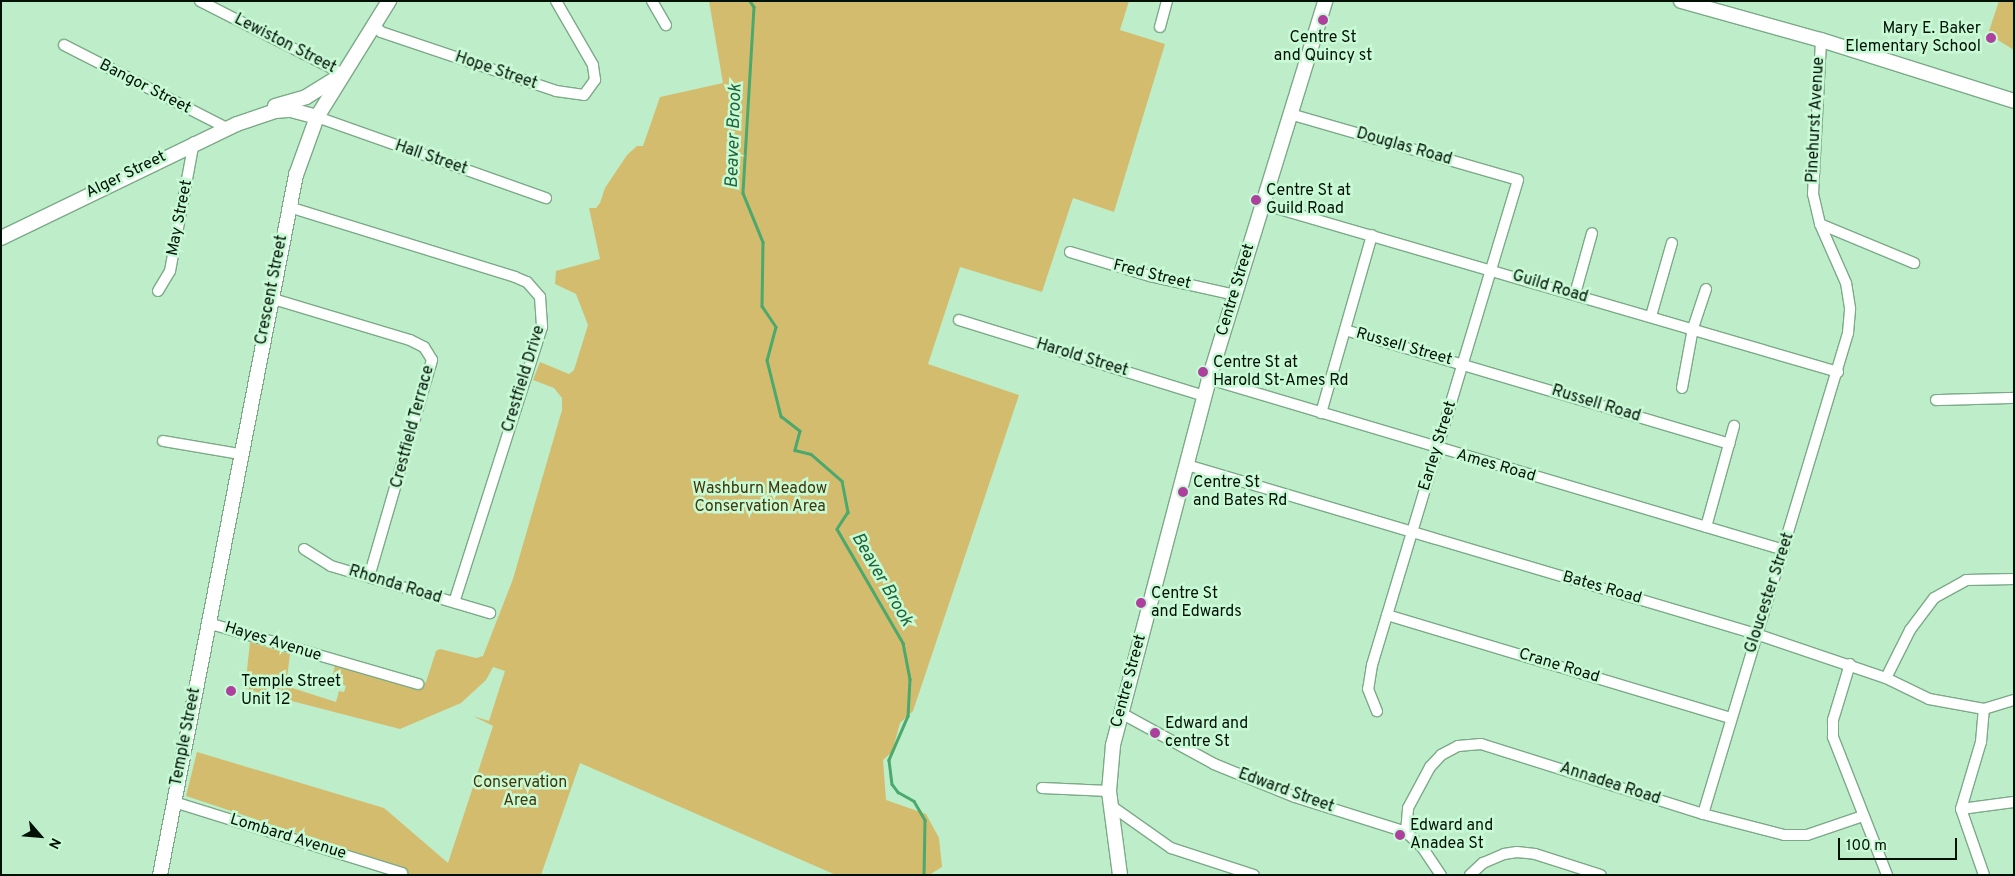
<!DOCTYPE html>
<style>
body{margin:0}
#map{position:relative;width:2015px;height:876px;overflow:hidden;background:#bdedc9;font-family:Overpass,sans-serif}
div>[style]{position:absolute}
.green>*{inset:0;background:#d4bc6f}
.stream>*{height:2.5px;margin:-1.25px;padding:0 1.25px;transform-origin:1.25px;border-radius:1.25px;background:#4ba96d}
.roads{filter:drop-shadow(1px 0 #7caa88) drop-shadow(-1px 0 #7caa88) drop-shadow(0 1px #7caa88) drop-shadow(0 -1px #7caa88)}
.street>*{height:10px;margin:-5px;padding:0 5px;transform-origin:5px;border-radius:5px;background:#fff}
.secondary>*{height:14px;margin:-7px;padding:0 7px;transform-origin:7px;border-radius:7px;background:#fff}
.dots>*{width:14px;height:14px;translate:-50% -50%;box-sizing:border-box;border:2px solid #c9fad6;border-radius:50%}
span{translate:-50% -50%;white-space:nowrap;text-align:center;line-height:1.15;-webkit-text-stroke:5px #c9fad6;paint-order:stroke}
.poi-label{font-size:16px;color:#021106}
.right{translate:-100% -50%;text-align:right}
.left{translate:0 -50%;text-align:left}
.street-label{font-size:16px;color:#021106}
.park-label{font-size:16px;color:#433609}
.water-label{font-size:18px;color:#206239;font-style:italic}
.frame{position:absolute;inset:0;border:2px solid #021106;pointer-events:none}
.north{position:absolute;left:15px;top:811px;width:50px;height:50px;-webkit-text-stroke:4px #c9fad6;paint-order:stroke;rotate:117deg;font-size:14px;font-weight:700;line-height:20px;text-align:center;color:#021106}
.north::after{content:'';display:block;margin:auto;width:18px;height:22px;background:#021106;clip-path:polygon(50% 0,100% 100%,50% 72%,0 100%)}
.scale{position:absolute;left:1838px;top:838px;width:119px;height:22px;box-sizing:border-box;border:2px solid #021106;border-top:0;padding-left:6px;font-size:15px;line-height:18px;white-space:nowrap;color:#021106;-webkit-text-stroke:4px #c9fad6;paint-order:stroke}
</style>
<div id="map">
<div class="green">
<i style="clip-path:polygon(709px 1px,1129px 1px,1120px 30px,1165px 44px,1114px 212px,1073px 198px,1042px 292px,960px 267px,928px 364px,1019px 395px,913px 711px,900px 723px,892px 752px,883px 760px,886px 800px,926px 814px,939px 838px,942px 867px,929px 875px,836px 875px,580px 763px,541px 875px,408px 875px,405px 869px,186px 796px,197px 752px,384px 808px,448px 863px,493px 726px,473px 716px,489px 721px,505px 671px,493px 667px,486px 680px,461px 703px,400px 729px,245px 689px,250px 642px,290px 654px,286px 686px,336px 702px,339px 691px,344px 692px,346px 686px,332px 679px,335px 665px,374px 674px,417px 689px,426px 682px,436px 651px,440px 649px,476px 658px,483px 656px,513px 579px,562px 410px,562px 398px,554px 388px,533px 380px,540px 362px,569px 374px,574px 370px,588px 325px,576px 294px,555px 284px,556px 271px,600px 259px,589px 208px,596px 208px,600px 203px,605px 188px,627px 155px,637px 146px,643px 146px,660px 97px,723px 83px)"></i>
<i style="clip-path:polygon(1999px 1px,2014px 1px,2014px 50px,1988px 34px)"></i>
</div>
<div class="stream">
<i style="left:750px;top:1px;width:7px;rotate:56deg"></i>
<i style="left:754px;top:7px;width:186px;rotate:93.4deg"></i>
<i style="left:743px;top:193px;width:53px;rotate:67.8deg"></i>
<i style="left:763px;top:242px;width:64px;rotate:90.9deg"></i>
<i style="left:762px;top:306px;width:25px;rotate:56deg"></i>
<i style="left:776px;top:327px;width:34px;rotate:105deg"></i>
<i style="left:767px;top:360px;width:58px;rotate:76deg"></i>
<i style="left:781px;top:416px;width:24px;rotate:38deg"></i>
<i style="left:800px;top:431px;width:20px;rotate:105deg"></i>
<i style="left:795px;top:450px;width:16px;rotate:14deg"></i>
<i style="left:811px;top:454px;width:41px;rotate:41.1deg"></i>
<i style="left:842px;top:481px;width:32px;rotate:79deg"></i>
<i style="left:848px;top:512px;width:20px;rotate:123deg"></i>
<i style="left:837px;top:529px;width:132px;rotate:59.9deg"></i>
<i style="left:903px;top:643px;width:37px;rotate:79deg"></i>
<i style="left:910px;top:679px;width:37px;rotate:93deg"></i>
<i style="left:908px;top:716px;width:48px;rotate:113.4deg"></i>
<i style="left:889px;top:760px;width:24px;rotate:83deg"></i>
<i style="left:892px;top:784px;width:10px;rotate:53deg"></i>
<i style="left:898px;top:792px;width:18px;rotate:29deg"></i>
<i style="left:914px;top:801px;width:22px;rotate:60deg"></i>
<i style="left:925px;top:820px;width:55px;rotate:91deg"></i>
</div>
<div class="roads">
<div class="street">
<i style="left:200px;top:1px;width:161px;rotate:27deg"></i>
<i style="left:652px;top:1px;width:28px;rotate:60deg"></i>
<i style="left:374px;top:25px;width:10px;rotate:45deg"></i>
<i style="left:381px;top:32px;width:185px;rotate:18.6deg"></i>
<i style="left:556px;top:91px;width:28px;rotate:8deg"></i>
<i style="left:584px;top:95px;width:19px;rotate:-54deg"></i>
<i style="left:595px;top:80px;width:15px;rotate:-98deg"></i>
<i style="left:593px;top:65px;width:74px;rotate:-120deg"></i>
<i style="left:1160px;top:27px;width:27px;rotate:-75deg"></i>
<i style="left:64px;top:45px;width:183px;rotate:27deg"></i>
<i style="left:1290px;top:114px;width:237px;rotate:16.1deg"></i>
<i style="left:1518px;top:180px;width:506px;rotate:106.75deg"></i>
<i style="left:1372px;top:665px;width:24px;rotate:99deg"></i>
<i style="left:1368px;top:689px;width:24px;rotate:68deg"></i>
<i style="left:317px;top:117px;width:243px;rotate:19.5deg"></i>
<i style="left:1262px;top:204px;width:600px;rotate:16.26deg"></i>
<i style="left:289px;top:207px;width:237px;rotate:17.2deg"></i>
<i style="left:515px;top:277px;width:13px;rotate:23deg"></i>
<i style="left:527px;top:282px;width:20px;rotate:49deg"></i>
<i style="left:540px;top:297px;width:30px;rotate:86deg"></i>
<i style="left:542px;top:327px;width:289px;rotate:107.7deg"></i>
<i style="left:1820px;top:224px;width:102px;rotate:22.5deg"></i>
<i style="left:1070px;top:252px;width:84px;rotate:16.7deg"></i>
<i style="left:1150px;top:276px;width:87px;rotate:12.6deg"></i>
<i style="left:158px;top:291px;width:23px;rotate:-59deg"></i>
<i style="left:170px;top:271px;width:131px;rotate:-79.5deg"></i>
<i style="left:1575px;top:294px;width:63px;rotate:-74.4deg"></i>
<i style="left:270px;top:298px;width:146px;rotate:16.7deg"></i>
<i style="left:410px;top:340px;width:16px;rotate:27deg"></i>
<i style="left:424px;top:347px;width:15px;rotate:58deg"></i>
<i style="left:432px;top:360px;width:226px;rotate:106.2deg"></i>
<i style="left:1651px;top:316px;width:76px;rotate:-74deg"></i>
<i style="left:959px;top:320px;width:257px;rotate:17.2deg"></i>
<i style="left:1345px;top:330px;width:401px;rotate:16.5deg"></i>
<i style="left:1209px;top:379px;width:600px;rotate:16.56deg"></i>
<i style="left:1682px;top:388px;width:61px;rotate:-79.6deg"></i>
<i style="left:1693px;top:328px;width:41px;rotate:-71.6deg"></i>
<i style="left:1936px;top:400px;width:78px;rotate:-1.5deg"></i>
<i style="left:1321px;top:413px;width:185px;rotate:-74deg"></i>
<i style="left:163px;top:441px;width:78px;rotate:9.6deg"></i>
<i style="left:1187px;top:465px;width:594px;rotate:16.54deg"></i>
<i style="left:1756px;top:634px;width:137px;rotate:18.7deg"></i>
<i style="left:1886px;top:678px;width:48px;rotate:26deg"></i>
<i style="left:1929px;top:699px;width:56px;rotate:10.3deg"></i>
<i style="left:1984px;top:709px;width:31px;rotate:-17deg"></i>
<i style="left:1706px;top:527px;width:105px;rotate:-74.5deg"></i>
<i style="left:304px;top:549px;width:32px;rotate:32deg"></i>
<i style="left:331px;top:566px;width:166px;rotate:16.5deg"></i>
<i style="left:1387px;top:615px;width:359px;rotate:16.7deg"></i>
<i style="left:208px;top:623px;width:219px;rotate:16.2deg"></i>
<i style="left:1850px;top:664px;width:59px;rotate:106.9deg"></i>
<i style="left:1833px;top:720px;width:17px;rotate:90deg"></i>
<i style="left:1833px;top:737px;width:148px;rotate:68.6deg"></i>
<i style="left:1886px;top:678px;width:54px;rotate:-63.4deg"></i>
<i style="left:1910px;top:630px;width:40px;rotate:-53deg"></i>
<i style="left:1934px;top:598px;width:37px;rotate:-29deg"></i>
<i style="left:1966px;top:580px;width:48px;rotate:-1.2deg"></i>
<i style="left:1121px;top:713px;width:106px;rotate:28.7deg"></i>
<i style="left:1214px;top:764px;width:87px;rotate:22.2deg"></i>
<i style="left:1295px;top:797px;width:116px;rotate:17.5deg"></i>
<i style="left:1406px;top:832px;width:22px;rotate:43deg"></i>
<i style="left:1422px;top:847px;width:34px;rotate:56deg"></i>
<i style="left:1042px;top:788px;width:67px;rotate:2.6deg"></i>
<i style="left:174px;top:802px;width:239px;rotate:17.3deg"></i>
<i style="left:1110px;top:805px;width:75px;rotate:35.2deg"></i>
<i style="left:1171px;top:848px;width:87px;rotate:18deg"></i>
<i style="left:1961px;top:809px;width:53px;rotate:-7.5deg"></i>
<i style="left:1703px;top:814px;width:502px;rotate:-73.22deg"></i>
<i style="left:1848px;top:333px;width:25px;rotate:-85deg"></i>
<i style="left:1850px;top:308px;width:25px;rotate:-99deg"></i>
<i style="left:1846px;top:283px;width:64px;rotate:-113.8deg"></i>
<i style="left:1820px;top:224px;width:31px;rotate:-103deg"></i>
<i style="left:1813px;top:194px;width:154px;rotate:-87deg"></i>
<i style="left:1406px;top:832px;width:24px;rotate:-85deg"></i>
<i style="left:1408px;top:808px;width:47px;rotate:-61.8deg"></i>
<i style="left:1430px;top:767px;width:16px;rotate:-47deg"></i>
<i style="left:1441px;top:755px;width:19px;rotate:-28deg"></i>
<i style="left:1458px;top:746px;width:23px;rotate:-5deg"></i>
<i style="left:1481px;top:744px;width:233px;rotate:17.5deg"></i>
<i style="left:1703px;top:814px;width:84px;rotate:14.5deg"></i>
<i style="left:1784px;top:835px;width:23px"></i>
<i style="left:1807px;top:835px;width:59px;rotate:-18.7deg"></i>
<i style="left:1470px;top:875px;width:18px;rotate:-43deg"></i>
<i style="left:1483px;top:863px;width:23px;rotate:-23deg"></i>
<i style="left:1504px;top:854px;width:13px;rotate:-9deg"></i>
<i style="left:1517px;top:852px;width:18px;rotate:6deg"></i>
<i style="left:1535px;top:854px;width:69px;rotate:17.7deg"></i>
<i style="left:1984px;top:875px;width:70px;rotate:-109.2deg"></i>
<i style="left:1961px;top:809px;width:70px;rotate:-73.4deg"></i>
<i style="left:1981px;top:742px;width:33px;rotate:-85deg"></i>
</div>
<div class="secondary">
<i style="left:1681px;top:1px;width:145px;rotate:15.6deg"></i>
<i style="left:1821px;top:40px;width:202px;rotate:17.5deg"></i>
<i style="left:275px;top:106px;width:32px;rotate:-16deg"></i>
<i style="left:306px;top:97px;width:39px;rotate:-32deg"></i>
<i style="left:1px;top:238px;width:262px;rotate:-25.8deg"></i>
<i style="left:237px;top:124px;width:40px;rotate:-18.9deg"></i>
<i style="left:275px;top:111px;width:16px;rotate:-4deg"></i>
<i style="left:291px;top:110px;width:27px;rotate:15deg"></i>
<i style="left:160px;top:875px;width:713px;rotate:-79.01deg"></i>
<i style="left:296px;top:175px;width:62px;rotate:-70.1deg"></i>
<i style="left:317px;top:117px;width:137px;rotate:-58.2deg"></i>
<i style="left:1120px;top:875px;width:85px;rotate:-97.5deg"></i>
<i style="left:1109px;top:791px;width:46px;rotate:-85deg"></i>
<i style="left:1113px;top:745px;width:378px;rotate:-75.3deg"></i>
<i style="left:1209px;top:379px;width:395px;rotate:-72.9deg"></i>
</div>
</div>
<div class="dots">
<i style="left:1323px;top:20px;background:#ad409f"></i>
<i style="left:1991px;top:38px;background:#ad409f"></i>
<i style="left:1256px;top:200px;background:#ad409f"></i>
<i style="left:1203px;top:372px;background:#ad409f"></i>
<i style="left:1183px;top:492px;background:#ad409f"></i>
<i style="left:1141px;top:603px;background:#ad409f"></i>
<i style="left:231px;top:691px;background:#ad409f"></i>
<i style="left:1155px;top:733px;background:#ad409f"></i>
<i style="left:1400px;top:835px;background:#ad409f"></i>
</div>
<div class="poi-label">
<span class="right" style="left:1981px;top:38px">Mary E. Baker<br>Elementary School</span>
<span style="left:1323px;top:47px">Centre St<br>and Quincy st</span>
<span class="left" style="left:1266px;top:200px">Centre St at<br>Guild Road</span>
<span class="left" style="left:1213px;top:372px">Centre St at<br>Harold St-Ames Rd</span>
<span class="left" style="left:1193px;top:492px">Centre St<br>and Bates Rd</span>
<span class="left" style="left:1151px;top:603px">Centre St<br>and Edwards</span>
<span class="left" style="left:241px;top:691px">Temple Street<br>Unit 12</span>
<span class="left" style="left:1165px;top:733px">Edward and<br>centre St</span>
<span class="left" style="left:1410px;top:835px">Edward and<br>Anadea St</span>
</div>
<div class="street-label">
<span style="left:285px;top:44px;rotate:27deg">Lewiston Street</span>
<span style="left:496px;top:71px;rotate:19deg">Hope Street</span>
<span style="left:145px;top:87px;rotate:27deg">Bangor Street</span>
<span style="left:1816px;top:120px;rotate:-87deg">Pinehurst Avenue</span>
<span style="left:1404px;top:147px;rotate:16deg">Douglas Road</span>
<span style="left:431px;top:158px;rotate:19deg">Hall Street</span>
<span style="left:126px;top:175px;rotate:-26deg">Alger Street</span>
<span style="left:180px;top:218px;rotate:-79deg">May Street</span>
<span style="left:1152px;top:275px;rotate:14deg">Fred Street</span>
<span style="left:1550px;top:287px;rotate:17deg">Guild Road</span>
<span style="left:272px;top:290px;rotate:-79deg">Crescent Street</span>
<span style="left:1236px;top:290px;rotate:-73deg">Centre Street</span>
<span style="left:1404px;top:347px;rotate:16deg">Russell Street</span>
<span style="left:1082px;top:358px;rotate:17deg">Harold Street</span>
<span style="left:524px;top:379px;rotate:-73deg">Crestfield Drive</span>
<span style="left:1596px;top:404px;rotate:17deg">Russell Road</span>
<span style="left:413px;top:427px;rotate:-75deg">Crestfield Terrace</span>
<span style="left:1438px;top:446px;rotate:-73deg">Earley Street</span>
<span style="left:1496px;top:466px;rotate:16deg">Ames Road</span>
<span style="left:395px;top:585px;rotate:17deg">Rhonda Road</span>
<span style="left:1602px;top:588px;rotate:16deg">Bates Road</span>
<span style="left:1770px;top:593px;rotate:-72deg">Gloucester Street</span>
<span style="left:273px;top:642px;rotate:17deg">Hayes Avenue</span>
<span style="left:1559px;top:666px;rotate:17deg">Crane Road</span>
<span style="left:1129px;top:681px;rotate:-75deg">Centre Street</span>
<span style="left:186px;top:737px;rotate:-79deg">Temple Street</span>
<span style="left:1610px;top:784px;rotate:18deg">Annadea Road</span>
<span style="left:1286px;top:791px;rotate:20deg">Edward Street</span>
<span style="left:288px;top:837px;rotate:17deg">Lombard Avenue</span>
</div>
<div class="park-label">
<span style="left:760px;top:498px">Washburn Meadow<br>Conservation Area</span>
<span style="left:520px;top:792px">Conservation<br>Area</span>
</div>
<div class="water-label">
<span style="left:735px;top:136px;rotate:-88deg">Beaver Brook</span>
<span style="left:881px;top:580px;rotate:60deg">Beaver Brook</span>
</div>
<div class="frame"></div>
<div class="north">N</div>
<div class="scale">100 m</div>
</div>
